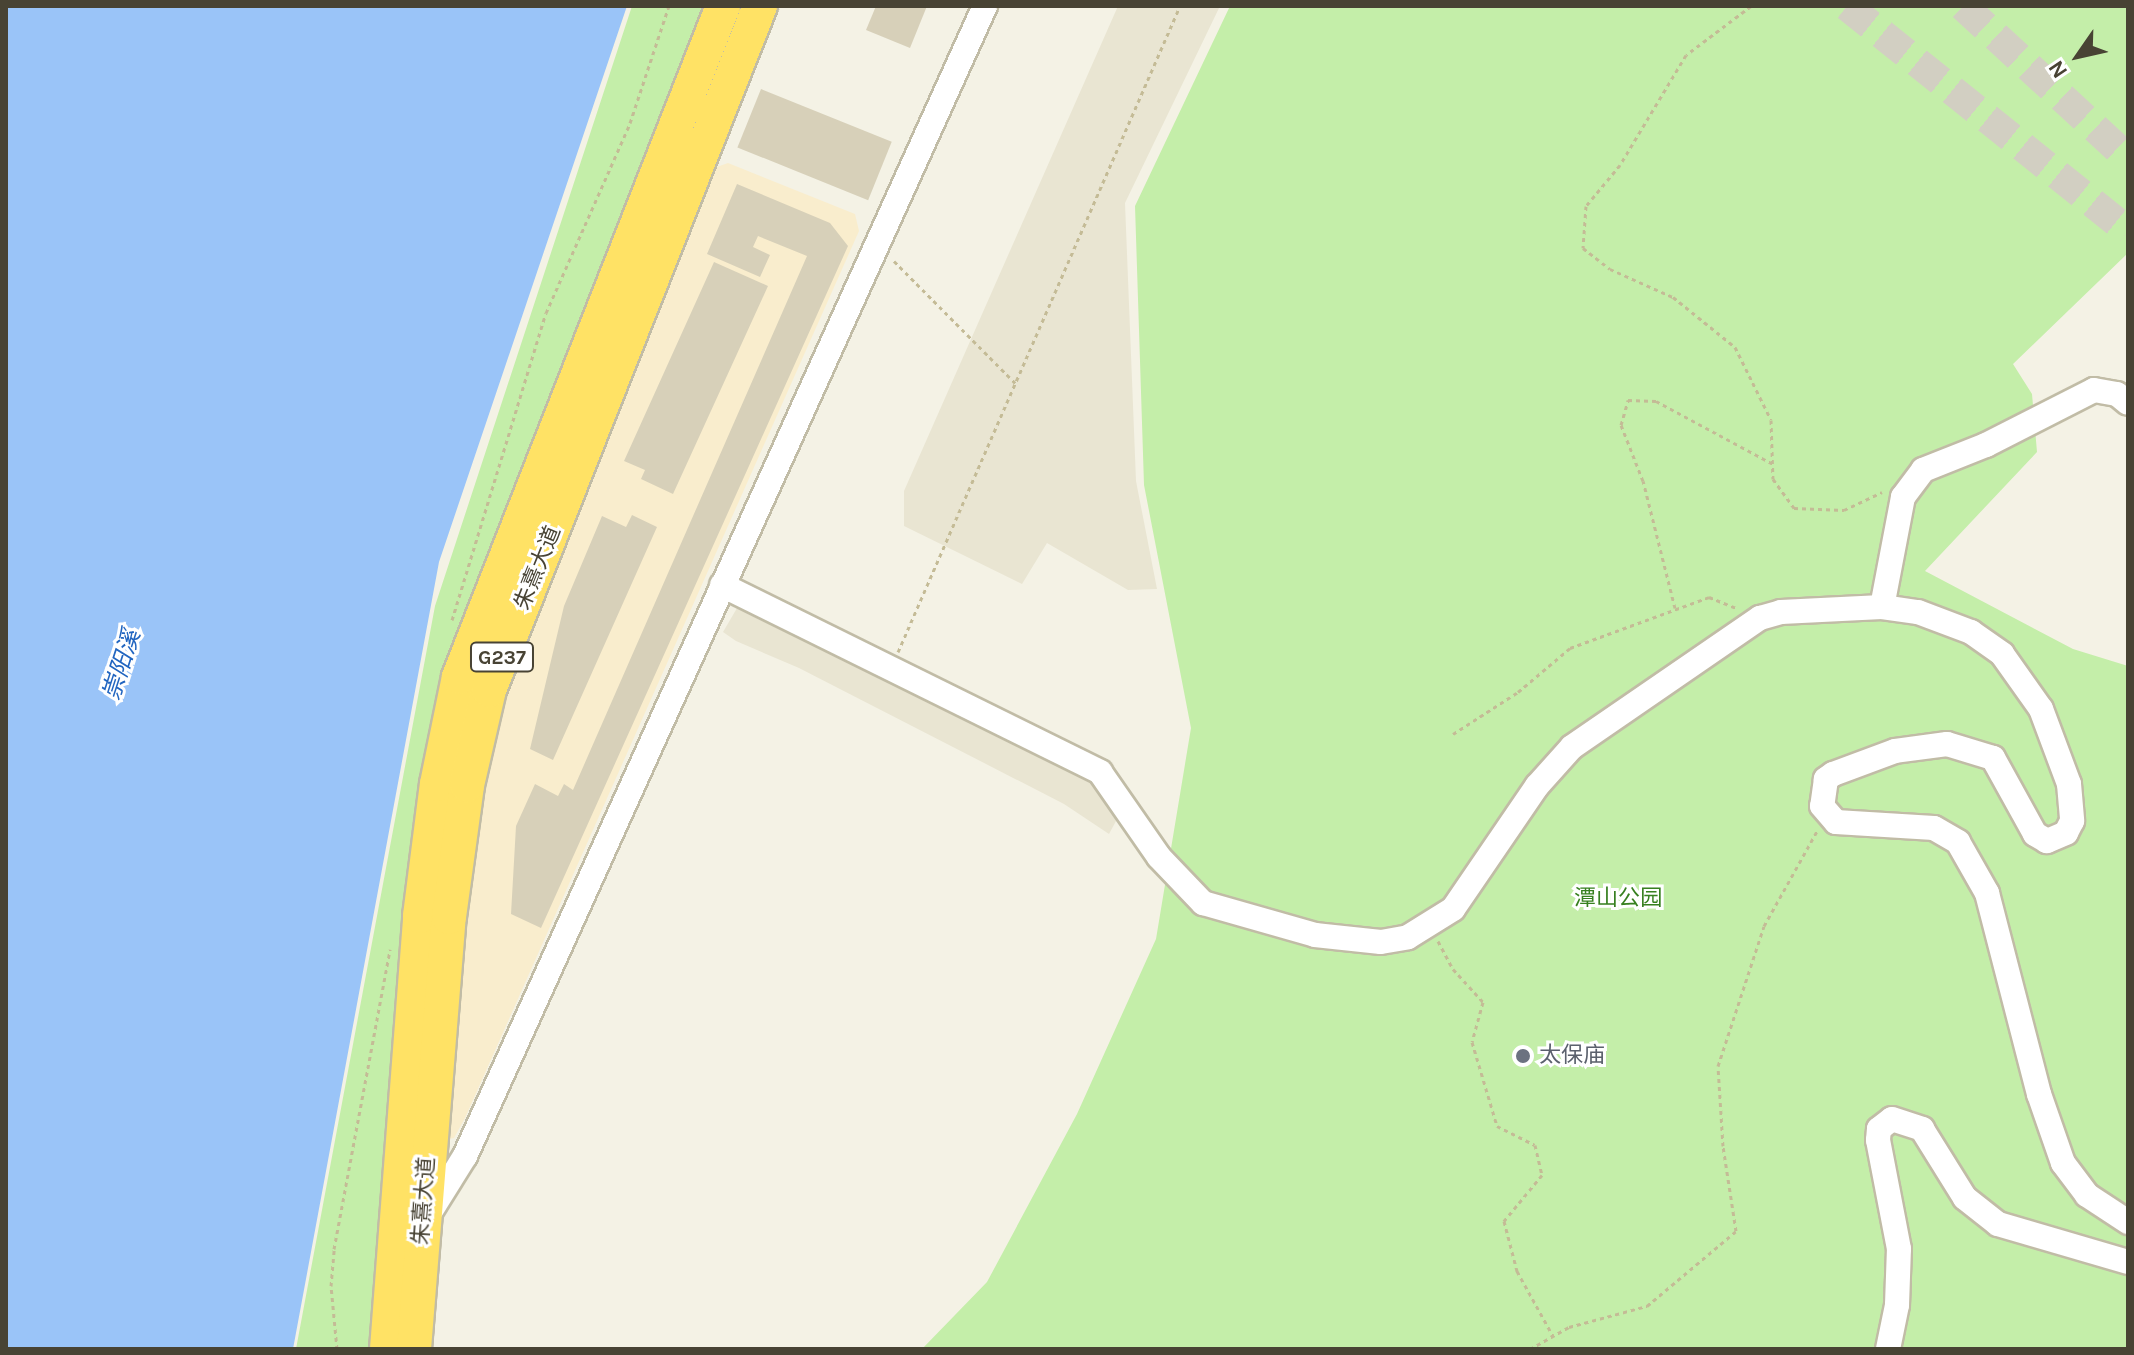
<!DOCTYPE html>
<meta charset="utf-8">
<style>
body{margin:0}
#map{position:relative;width:2134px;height:1355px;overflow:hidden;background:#f4f2e5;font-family:Karla,"Noto Sans SC",sans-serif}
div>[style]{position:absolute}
.residential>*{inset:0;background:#e9e5d2}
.commercial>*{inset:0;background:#f9edcd}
.green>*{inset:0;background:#c4eea9}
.water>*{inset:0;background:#9ac4f8}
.building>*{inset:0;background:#d7d0b9;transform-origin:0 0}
.major-tunnel>*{height:30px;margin-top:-15px;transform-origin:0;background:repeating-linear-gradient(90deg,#d2cfc2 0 30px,transparent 0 45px)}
.path>*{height:3px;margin-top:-1.5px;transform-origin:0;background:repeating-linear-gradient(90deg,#c4bb96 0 4px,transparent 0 8px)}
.roads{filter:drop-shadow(2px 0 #c1bca6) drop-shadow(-2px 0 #c1bca6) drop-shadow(0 2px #c1bca6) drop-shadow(0 -2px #c1bca6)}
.minor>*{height:24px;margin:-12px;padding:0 12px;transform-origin:12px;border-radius:12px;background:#fff}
.highway>*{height:34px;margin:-17px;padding:0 17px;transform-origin:17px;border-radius:17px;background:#ffe265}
.dots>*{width:22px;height:22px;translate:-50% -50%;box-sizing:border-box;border:4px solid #fff;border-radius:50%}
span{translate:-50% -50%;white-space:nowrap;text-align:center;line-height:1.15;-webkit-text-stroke:6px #fff;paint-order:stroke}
.shield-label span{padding:2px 6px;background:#fff;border:2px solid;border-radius:6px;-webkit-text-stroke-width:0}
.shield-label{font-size:20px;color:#484334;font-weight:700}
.street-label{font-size:22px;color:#484334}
.park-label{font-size:22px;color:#378020}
.worship-label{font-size:22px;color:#5b616d}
.left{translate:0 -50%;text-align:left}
.water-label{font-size:24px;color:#2165c0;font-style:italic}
.frame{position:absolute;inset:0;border:8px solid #484334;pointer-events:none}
.north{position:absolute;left:2038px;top:16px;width:80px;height:80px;-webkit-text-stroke:6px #fff;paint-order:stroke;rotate:236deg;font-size:22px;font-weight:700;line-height:32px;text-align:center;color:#484334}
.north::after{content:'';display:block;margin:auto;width:28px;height:36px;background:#484334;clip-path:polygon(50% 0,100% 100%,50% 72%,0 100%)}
</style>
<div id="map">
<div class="residential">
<i style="clip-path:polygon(1118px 6px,1220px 6px,1125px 203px,1136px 481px,1157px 589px,1128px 590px,1047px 543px,1022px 584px,904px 526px,904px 491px)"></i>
<i style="clip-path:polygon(740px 603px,1068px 764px,1114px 801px,1116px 821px,1109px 834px,1064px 804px,799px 668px,736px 641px,723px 632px)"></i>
</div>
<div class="commercial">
<i style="clip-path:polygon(728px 163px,855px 214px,859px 231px,465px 1118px,454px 1138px,444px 1140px,466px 878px,491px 750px,520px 653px,711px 169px)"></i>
</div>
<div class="green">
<i style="clip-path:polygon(632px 6px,709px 6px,449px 691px,380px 1349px,296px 1349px,435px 606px)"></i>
<i style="clip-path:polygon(1230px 6px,2128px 6px,2128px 253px,2013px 364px,2032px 394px,2037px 452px,1925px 571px,2073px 649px,2128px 666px,2128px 1349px,922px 1349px,987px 1282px,1077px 1114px,1156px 939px,1191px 728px,1144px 485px,1135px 206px)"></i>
</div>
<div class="water">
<i style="clip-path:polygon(6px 6px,627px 6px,439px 562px,293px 1349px,6px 1349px)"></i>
</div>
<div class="building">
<i style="clip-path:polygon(876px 6px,927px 6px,910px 48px,866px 30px)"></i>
<i style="left:761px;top:89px;width:141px;height:63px;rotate:22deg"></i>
<i style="clip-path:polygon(737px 184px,830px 223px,848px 246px,541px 928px,511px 914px,516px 826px,535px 784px,558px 796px,564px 784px,573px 790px,807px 256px,758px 236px,753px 247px,770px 255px,760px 277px,707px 254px)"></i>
<i style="clip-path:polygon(714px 262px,768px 286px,673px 494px,641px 479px,645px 470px,624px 461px)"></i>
<i style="clip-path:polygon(632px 515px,657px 527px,553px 760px,530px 749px,564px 606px,602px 516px,626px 527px)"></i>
</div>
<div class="major-tunnel">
<i style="left:1847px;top:6px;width:360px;rotate:38.7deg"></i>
<i style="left:1963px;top:6px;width:224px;rotate:42.7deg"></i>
</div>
<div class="path">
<i style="left:1751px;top:6px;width:81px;rotate:143deg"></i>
<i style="left:1686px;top:55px;width:128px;rotate:121deg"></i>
<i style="left:1620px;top:165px;width:53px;rotate:129.7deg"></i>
<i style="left:1586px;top:206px;width:42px;rotate:94.1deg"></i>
<i style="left:1583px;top:248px;width:34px;rotate:38deg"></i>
<i style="left:1610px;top:269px;width:69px;rotate:24deg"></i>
<i style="left:1673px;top:297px;width:80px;rotate:38.9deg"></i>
<i style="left:1735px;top:347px;width:81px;rotate:63.7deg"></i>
<i style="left:1771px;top:420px;width:59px;rotate:88.1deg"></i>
<i style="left:1773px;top:479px;width:36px;rotate:54deg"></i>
<i style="left:1794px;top:508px;width:50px;rotate:2.3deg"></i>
<i style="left:1844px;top:510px;width:42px;rotate:-25.3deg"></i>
<i style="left:894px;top:261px;width:172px;rotate:45.2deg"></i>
<i style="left:1675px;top:608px;width:131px;rotate:-104.1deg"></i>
<i style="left:1643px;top:481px;width:60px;rotate:-111.4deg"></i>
<i style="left:1621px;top:425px;width:26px;rotate:-74deg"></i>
<i style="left:1628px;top:400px;width:28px;rotate:2deg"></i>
<i style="left:1656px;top:401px;width:135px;rotate:28.3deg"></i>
<i style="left:452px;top:620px;width:321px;rotate:-73deg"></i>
<i style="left:546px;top:313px;width:208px;rotate:-66.1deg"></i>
<i style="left:630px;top:123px;width:123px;rotate:-71.6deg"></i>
<i style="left:898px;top:652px;width:705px;rotate:-66.42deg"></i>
<i style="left:1453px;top:734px;width:77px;rotate:-32.9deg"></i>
<i style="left:1518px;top:692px;width:68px;rotate:-40.2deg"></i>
<i style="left:1570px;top:648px;width:148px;rotate:-20.1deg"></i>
<i style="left:1709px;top:597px;width:31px;rotate:22deg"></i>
<i style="left:1438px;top:941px;width:32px;rotate:62deg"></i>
<i style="left:1453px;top:969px;width:45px;rotate:47.7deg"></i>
<i style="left:1483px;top:1002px;width:41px;rotate:105.4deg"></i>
<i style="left:1472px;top:1042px;width:88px;rotate:73.4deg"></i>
<i style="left:1497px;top:1126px;width:42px;rotate:26.6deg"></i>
<i style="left:1535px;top:1145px;width:31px;rotate:77deg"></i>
<i style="left:1542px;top:1175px;width:60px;rotate:129.6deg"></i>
<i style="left:1504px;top:1221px;width:52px;rotate:75.4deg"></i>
<i style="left:1517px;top:1271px;width:74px;rotate:61deg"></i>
<i style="left:337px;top:1349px;width:63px;rotate:-95.4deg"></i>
<i style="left:331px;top:1286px;width:37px;rotate:-85deg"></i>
<i style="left:334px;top:1249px;width:305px;rotate:-79.4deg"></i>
<i style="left:1530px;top:1349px;width:45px;rotate:-29.4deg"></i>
<i style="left:1569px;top:1327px;width:81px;rotate:-15.1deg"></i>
<i style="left:1647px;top:1306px;width:116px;rotate:-40.1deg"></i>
<i style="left:1736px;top:1231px;width:86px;rotate:-98.7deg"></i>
<i style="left:1723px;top:1146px;width:80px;rotate:-93.6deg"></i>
<i style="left:1718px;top:1066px;width:147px;rotate:-71.8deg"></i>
<i style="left:1764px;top:926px;width:109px;rotate:-60.8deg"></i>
</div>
<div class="roads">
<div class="minor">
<i style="left:722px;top:585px;width:422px;rotate:26.3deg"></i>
<i style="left:1100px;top:772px;width:103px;rotate:55.2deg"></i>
<i style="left:1159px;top:857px;width:64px;rotate:46.3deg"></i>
<i style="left:1203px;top:903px;width:116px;rotate:15.9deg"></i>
<i style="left:1315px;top:935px;width:66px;rotate:6.1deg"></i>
<i style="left:1381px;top:942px;width:27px;rotate:-10deg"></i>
<i style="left:1408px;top:937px;width:53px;rotate:-31.9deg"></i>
<i style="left:1453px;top:909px;width:149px;rotate:-55.7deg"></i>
<i style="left:1537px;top:786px;width:52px;rotate:-48.1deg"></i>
<i style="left:1572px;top:747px;width:228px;rotate:-34.5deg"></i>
<i style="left:1760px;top:618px;width:22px;rotate:-16deg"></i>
<i style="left:1781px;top:612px;width:101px;rotate:-2.8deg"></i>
<i style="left:1882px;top:607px;width:36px;rotate:8deg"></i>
<i style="left:1918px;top:612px;width:57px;rotate:20.7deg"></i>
<i style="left:1971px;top:632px;width:38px;rotate:35deg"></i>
<i style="left:2002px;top:654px;width:67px;rotate:54.7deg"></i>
<i style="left:2041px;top:709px;width:80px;rotate:69.5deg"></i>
<i style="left:2069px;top:784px;width:37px;rotate:85deg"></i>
<i style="left:2072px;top:821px;width:13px;rotate:117deg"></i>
<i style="left:2066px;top:833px;width:21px;rotate:157deg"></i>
<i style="left:2047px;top:841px;width:14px;rotate:-150deg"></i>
<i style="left:2035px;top:834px;width:87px;rotate:-118.9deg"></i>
<i style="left:1993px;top:758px;width:48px;rotate:-163.1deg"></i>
<i style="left:1947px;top:744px;width:52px;rotate:172.3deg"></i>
<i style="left:1895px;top:751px;width:66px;rotate:159.6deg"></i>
<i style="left:1833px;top:774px;width:9px;rotate:144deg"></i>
<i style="left:1826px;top:779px;width:27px;rotate:98deg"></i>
<i style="left:1822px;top:806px;width:21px;rotate:49deg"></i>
<i style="left:1836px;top:822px;width:98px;rotate:3.5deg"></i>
<i style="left:1934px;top:828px;width:28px;rotate:30deg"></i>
<i style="left:1958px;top:842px;width:59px;rotate:60.4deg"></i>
<i style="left:1987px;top:893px;width:208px;rotate:75.5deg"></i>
<i style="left:2039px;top:1094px;width:73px;rotate:70.8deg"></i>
<i style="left:2063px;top:1163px;width:40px;rotate:53deg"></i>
<i style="left:2087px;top:1195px;width:49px;rotate:33.4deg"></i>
<i style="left:1882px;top:607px;width:112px;rotate:-79.2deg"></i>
<i style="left:1903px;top:497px;width:34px;rotate:-53deg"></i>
<i style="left:1923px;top:470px;width:68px;rotate:-21.6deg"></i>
<i style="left:1986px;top:445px;width:121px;rotate:-27deg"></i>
<i style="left:2094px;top:390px;width:23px;rotate:10deg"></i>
<i style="left:2117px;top:394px;width:14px;rotate:39deg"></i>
<i style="left:427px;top:1217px;width:72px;rotate:-58.1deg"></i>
<i style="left:465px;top:1156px;width:1262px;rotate:-65.67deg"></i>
<i style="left:1888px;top:1349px;width:45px;rotate:-78.4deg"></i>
<i style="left:1897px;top:1305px;width:56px;rotate:-88deg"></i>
<i style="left:1899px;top:1249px;width:111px;rotate:-100.9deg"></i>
<i style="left:1878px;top:1140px;width:11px;rotate:-85deg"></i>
<i style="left:1879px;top:1129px;width:16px;rotate:-38deg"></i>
<i style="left:1892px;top:1119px;width:32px;rotate:18deg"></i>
<i style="left:1922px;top:1129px;width:81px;rotate:58.1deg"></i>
<i style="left:1965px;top:1198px;width:42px;rotate:38.2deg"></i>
<i style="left:1998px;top:1224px;width:135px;rotate:16.3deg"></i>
</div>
<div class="highway">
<i style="left:387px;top:1349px;width:434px;rotate:-85.6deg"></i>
<i style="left:420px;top:916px;width:133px;rotate:-82.7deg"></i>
<i style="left:437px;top:784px;width:109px;rotate:-78.4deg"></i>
<i style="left:459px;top:677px;width:721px;rotate:-68.52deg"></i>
<i style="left:414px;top:1349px;width:433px;rotate:-85.4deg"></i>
<i style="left:449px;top:917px;width:133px;rotate:-82.2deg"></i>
<i style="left:467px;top:785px;width:98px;rotate:-77deg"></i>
<i style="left:489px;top:690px;width:736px;rotate:-68.39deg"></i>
</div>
</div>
<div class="dots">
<i style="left:1523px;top:1056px;background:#6b7280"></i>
</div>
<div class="shield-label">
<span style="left:502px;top:657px">G237</span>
</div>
<div class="street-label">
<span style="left:538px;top:568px;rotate:-68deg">朱熹大道</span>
<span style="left:424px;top:1201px;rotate:-86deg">朱熹大道</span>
</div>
<div class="park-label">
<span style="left:1618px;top:899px">潭山公园</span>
</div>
<div class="worship-label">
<span class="left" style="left:1539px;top:1056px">太保庙</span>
</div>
<div class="water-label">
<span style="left:122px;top:665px;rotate:-72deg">崇阳溪</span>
</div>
<div class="frame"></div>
<div class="north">N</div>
</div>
